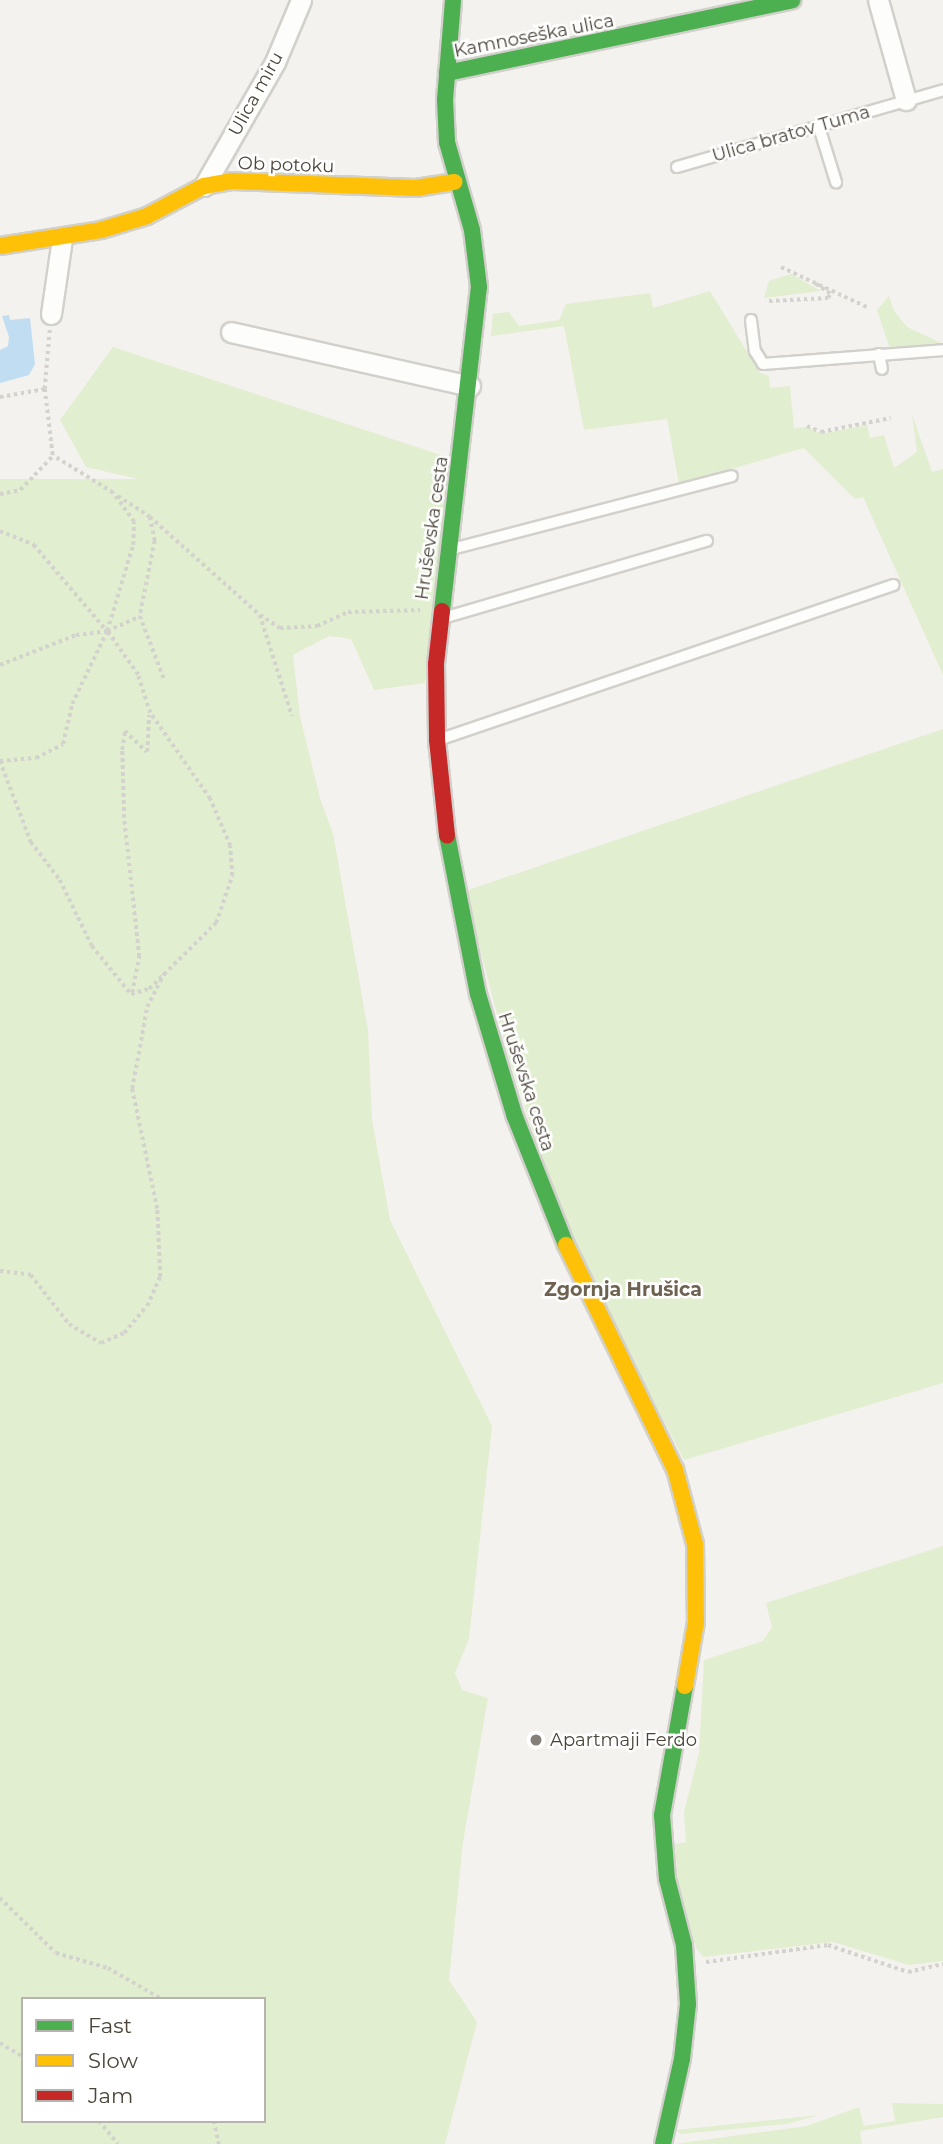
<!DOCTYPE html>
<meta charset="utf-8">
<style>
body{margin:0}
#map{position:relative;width:943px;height:2144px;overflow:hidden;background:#f4f2ee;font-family:Montserrat,sans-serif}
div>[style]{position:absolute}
.green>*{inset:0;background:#e1eecf}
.water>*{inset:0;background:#c0ddf1}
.path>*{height:3.5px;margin-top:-1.75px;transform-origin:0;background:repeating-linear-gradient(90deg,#d3d2cc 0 3.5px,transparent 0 7px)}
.roads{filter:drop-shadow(2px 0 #d2d0cb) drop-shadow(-2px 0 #d2d0cb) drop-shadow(0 2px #d2d0cb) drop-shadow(0 -2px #d2d0cb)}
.lane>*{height:10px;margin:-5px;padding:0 5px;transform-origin:5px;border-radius:5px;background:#fdfdfc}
.street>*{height:19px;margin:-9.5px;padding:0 9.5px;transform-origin:9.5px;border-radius:9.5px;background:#fdfdfc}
.fast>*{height:16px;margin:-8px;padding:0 8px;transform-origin:8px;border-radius:8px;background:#4caf50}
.slow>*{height:16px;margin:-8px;padding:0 8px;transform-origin:8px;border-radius:8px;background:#ffc107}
.jam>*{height:16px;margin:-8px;padding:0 8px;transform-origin:8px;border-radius:8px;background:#c62828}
.dots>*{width:19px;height:19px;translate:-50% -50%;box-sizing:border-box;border:4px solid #fff;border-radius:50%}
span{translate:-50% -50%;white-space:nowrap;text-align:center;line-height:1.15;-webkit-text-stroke:5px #fff;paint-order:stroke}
.street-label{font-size:18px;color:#4b4439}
.poi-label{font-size:18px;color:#4b4439}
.left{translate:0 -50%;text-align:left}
.neighbourhood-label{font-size:19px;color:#6e6250;font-weight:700}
.legend{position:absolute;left:21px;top:1997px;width:245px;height:126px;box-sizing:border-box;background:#fff;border:2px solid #b7b4b0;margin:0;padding:9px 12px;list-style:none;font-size:21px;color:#4b4439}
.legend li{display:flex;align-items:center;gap:14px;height:35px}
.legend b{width:35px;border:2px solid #b7b4b0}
</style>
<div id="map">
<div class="green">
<i style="clip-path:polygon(791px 274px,821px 291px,764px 298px,769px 281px)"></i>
<i style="clip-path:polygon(710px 291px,760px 373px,769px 376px,770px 388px,790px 386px,794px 428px,807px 427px,821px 434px,867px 425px,870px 438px,884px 435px,894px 468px,917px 452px,912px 414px,932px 472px,943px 469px,943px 675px,863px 497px,855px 499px,804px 448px,679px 484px,667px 419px,584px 430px,564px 326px,491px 336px,493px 314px,509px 312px,519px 326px,559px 320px,566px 304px,650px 293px,653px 308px)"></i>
<i style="clip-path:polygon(889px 296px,894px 311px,907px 327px,943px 344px,890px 349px,877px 310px)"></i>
<i style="clip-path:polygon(evenodd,113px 347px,450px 458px,425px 683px,374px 690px,351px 639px,329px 636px,293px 655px,300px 716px,320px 798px,333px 833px,368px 1030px,372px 1119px,390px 1220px,492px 1426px,469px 1639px,455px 1673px,462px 1690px,488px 1698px,463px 1842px,449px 1980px,477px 2022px,445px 2144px,0 2144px,0 479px,138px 479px,86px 467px,60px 420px,113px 347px,23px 1999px,264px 1999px,264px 2121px,23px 2121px,23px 1999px)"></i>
<i style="clip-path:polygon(943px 729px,943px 1383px,684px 1460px,602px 1301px,548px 1178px,507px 1053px,465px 891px)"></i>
<i style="clip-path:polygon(943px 1546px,943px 1961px,909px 1965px,833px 1942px,703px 1957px,696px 1948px,678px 1884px,675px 1844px,686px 1842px,684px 1812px,699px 1753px,704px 1660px,763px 1641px,772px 1627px,766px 1603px)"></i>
<i style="clip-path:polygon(892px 2103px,943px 2104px,943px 2117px,860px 2131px,862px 2144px,674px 2144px,807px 2126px,859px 2107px,864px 2126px,895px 2121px)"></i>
<i style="clip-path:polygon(819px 2115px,786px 2124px,681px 2134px,676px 2130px)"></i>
</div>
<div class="water">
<i style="clip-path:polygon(9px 315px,10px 320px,30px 318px,35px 364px,29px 375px,0 383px,0 350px,8px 346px,9px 337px,2px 316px)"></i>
</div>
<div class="path">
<i style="left:781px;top:267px;width:97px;rotate:25deg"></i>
<i style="left:769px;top:301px;width:59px;rotate:-2.9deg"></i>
<i style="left:828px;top:298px;width:4px;rotate:-63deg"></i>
<i style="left:830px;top:294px;width:19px;rotate:-145deg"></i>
<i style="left:50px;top:330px;width:59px;rotate:94.8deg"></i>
<i style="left:45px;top:389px;width:67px;rotate:83.2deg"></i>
<i style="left:0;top:397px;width:46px;rotate:-10.1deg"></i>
<i style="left:807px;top:426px;width:15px;rotate:23deg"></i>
<i style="left:821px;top:432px;width:71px;rotate:-11.3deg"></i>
<i style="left:0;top:494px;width:20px;rotate:-11deg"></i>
<i style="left:20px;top:490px;width:47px;rotate:-45.9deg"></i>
<i style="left:118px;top:496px;width:38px;rotate:33deg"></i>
<i style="left:150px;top:517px;width:25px;rotate:78deg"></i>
<i style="left:155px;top:541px;width:76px;rotate:101.3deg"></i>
<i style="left:140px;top:616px;width:67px;rotate:69.1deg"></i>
<i style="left:150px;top:517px;width:147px;rotate:41.7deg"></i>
<i style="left:260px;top:615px;width:106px;rotate:72.4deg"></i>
<i style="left:0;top:531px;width:37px;rotate:22deg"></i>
<i style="left:34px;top:545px;width:113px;rotate:49.7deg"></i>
<i style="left:260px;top:615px;width:24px;rotate:33deg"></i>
<i style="left:280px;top:628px;width:37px;rotate:-3deg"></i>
<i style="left:317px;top:626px;width:34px;rotate:-24deg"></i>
<i style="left:348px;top:612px;width:72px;rotate:-1.6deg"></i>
<i style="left:0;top:665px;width:82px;rotate:-21.5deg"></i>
<i style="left:76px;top:635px;width:31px;rotate:-7deg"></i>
<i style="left:107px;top:631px;width:36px;rotate:-24deg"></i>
<i style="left:0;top:761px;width:87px;rotate:69.1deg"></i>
<i style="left:31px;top:842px;width:48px;rotate:52.7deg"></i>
<i style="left:60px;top:880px;width:73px;rotate:64.1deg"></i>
<i style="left:92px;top:946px;width:62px;rotate:50.9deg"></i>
<i style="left:131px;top:994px;width:19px;rotate:-16deg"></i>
<i style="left:149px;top:989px;width:94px;rotate:-44.6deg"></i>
<i style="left:216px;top:923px;width:50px;rotate:-71.2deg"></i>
<i style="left:232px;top:876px;width:30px;rotate:-94deg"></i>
<i style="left:230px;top:846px;width:51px;rotate:-113.1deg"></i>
<i style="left:210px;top:799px;width:105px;rotate:-124.9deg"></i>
<i style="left:150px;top:713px;width:40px;rotate:-108deg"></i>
<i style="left:138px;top:675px;width:54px;rotate:-125.2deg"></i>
<i style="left:107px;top:631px;width:90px;rotate:-73.2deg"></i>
<i style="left:133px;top:545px;width:23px;rotate:-88deg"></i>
<i style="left:134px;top:522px;width:36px;rotate:-126deg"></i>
<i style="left:113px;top:493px;width:70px;rotate:-148.3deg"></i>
<i style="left:0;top:761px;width:36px;rotate:-5deg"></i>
<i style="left:36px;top:758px;width:30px;rotate:-27deg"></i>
<i style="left:63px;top:744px;width:41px;rotate:-77.3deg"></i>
<i style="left:72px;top:704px;width:81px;rotate:-64.4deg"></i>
<i style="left:132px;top:993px;width:37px;rotate:-79deg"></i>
<i style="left:139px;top:957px;width:140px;rotate:-96.2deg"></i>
<i style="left:124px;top:818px;width:68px;rotate:-91.7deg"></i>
<i style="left:122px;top:750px;width:19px;rotate:-81deg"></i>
<i style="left:125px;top:731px;width:30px;rotate:44deg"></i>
<i style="left:147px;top:752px;width:37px;rotate:-87deg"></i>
<i style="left:0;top:1271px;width:31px;rotate:7deg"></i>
<i style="left:31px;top:1275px;width:62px;rotate:52.2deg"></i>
<i style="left:69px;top:1324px;width:37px;rotate:31deg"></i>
<i style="left:101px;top:1343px;width:25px;rotate:-23deg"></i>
<i style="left:124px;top:1333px;width:35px;rotate:-50deg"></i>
<i style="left:147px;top:1306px;width:32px;rotate:-66deg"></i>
<i style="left:160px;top:1277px;width:68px;rotate:-92.5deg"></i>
<i style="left:157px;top:1209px;width:123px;rotate:-101.8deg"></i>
<i style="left:132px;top:1089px;width:83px;rotate:-79.6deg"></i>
<i style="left:147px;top:1007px;width:37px;rotate:-63deg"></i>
<i style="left:0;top:1898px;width:78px;rotate:44.5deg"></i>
<i style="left:56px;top:1953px;width:54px;rotate:16.1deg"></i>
<i style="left:108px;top:1968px;width:62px;rotate:29.9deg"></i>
<i style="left:706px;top:1962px;width:123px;rotate:-7.9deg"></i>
<i style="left:828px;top:1945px;width:84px;rotate:18.6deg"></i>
<i style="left:908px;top:1972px;width:36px;rotate:-13deg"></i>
<i style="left:0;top:2043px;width:27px;rotate:31deg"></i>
<i style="left:99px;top:2121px;width:30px;rotate:50deg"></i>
<i style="left:214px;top:2121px;width:24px;rotate:78deg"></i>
</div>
<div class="roads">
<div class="lane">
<i style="left:819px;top:127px;width:58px;rotate:72.8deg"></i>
<i style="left:677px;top:167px;width:277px;rotate:-16.1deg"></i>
<i style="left:751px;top:320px;width:31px;rotate:83deg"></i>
<i style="left:755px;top:351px;width:15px;rotate:58deg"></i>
<i style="left:763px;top:364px;width:181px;rotate:-4.4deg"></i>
<i style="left:879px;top:354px;width:15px;rotate:79deg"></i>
<i style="left:452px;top:549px;width:289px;rotate:-14.6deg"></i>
<i style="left:443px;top:618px;width:275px;rotate:-16.3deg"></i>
<i style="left:441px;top:739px;width:478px;rotate:-18.8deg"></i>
</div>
<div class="street">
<i style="left:878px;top:0;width:104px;rotate:74.4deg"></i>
<i style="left:204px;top:186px;width:143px;rotate:-60.2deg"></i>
<i style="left:275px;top:62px;width:67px;rotate:-67.2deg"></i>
<i style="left:51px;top:314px;width:76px;rotate:-81.7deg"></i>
<i style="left:231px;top:332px;width:245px;rotate:12.7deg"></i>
</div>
<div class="fast">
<i style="left:447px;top:73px;width:353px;rotate:-11.9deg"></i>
<i style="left:442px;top:611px;width:326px;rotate:-83.5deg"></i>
<i style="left:479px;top:287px;width:57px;rotate:-97deg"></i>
<i style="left:472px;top:230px;width:91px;rotate:-105.9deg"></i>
<i style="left:447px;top:142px;width:42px;rotate:-92.7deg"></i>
<i style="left:445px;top:100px;width:100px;rotate:-85.4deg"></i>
<i style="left:447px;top:835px;width:162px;rotate:79deg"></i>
<i style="left:478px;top:994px;width:128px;rotate:73.3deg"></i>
<i style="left:515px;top:1117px;width:138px;rotate:68.3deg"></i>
<i style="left:663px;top:2144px;width:87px;rotate:-77.4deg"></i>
<i style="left:682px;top:2059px;width:55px;rotate:-83.8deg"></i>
<i style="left:688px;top:2004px;width:59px;rotate:-93.9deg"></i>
<i style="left:684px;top:1945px;width:68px;rotate:-104.4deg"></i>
<i style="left:667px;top:1879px;width:64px;rotate:-94.5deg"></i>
<i style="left:662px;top:1815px;width:131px;rotate:-79.9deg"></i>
</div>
<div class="slow">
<i style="left:0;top:246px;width:102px;rotate:-9deg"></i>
<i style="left:101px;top:230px;width:48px;rotate:-16.9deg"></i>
<i style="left:147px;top:216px;width:64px;rotate:-27.8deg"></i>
<i style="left:204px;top:186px;width:29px;rotate:-10deg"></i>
<i style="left:233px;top:181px;width:183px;rotate:2.2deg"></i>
<i style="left:416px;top:188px;width:39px;rotate:-9deg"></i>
<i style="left:566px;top:1245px;width:249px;rotate:64.1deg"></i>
<i style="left:675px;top:1469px;width:78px;rotate:75.1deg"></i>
<i style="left:695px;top:1544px;width:78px;rotate:89.3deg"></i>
<i style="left:696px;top:1622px;width:65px;rotate:99.8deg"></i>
</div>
<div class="jam">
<i style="left:442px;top:611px;width:53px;rotate:96.5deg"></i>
<i style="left:436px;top:664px;width:76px;rotate:89.2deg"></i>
<i style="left:437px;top:740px;width:96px;rotate:84deg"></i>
</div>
</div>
<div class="dots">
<i style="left:536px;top:1740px;background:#868178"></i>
</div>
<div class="street-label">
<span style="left:534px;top:36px;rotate:-11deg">Kamnoseška ulica</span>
<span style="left:256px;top:94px;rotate:-61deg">Ulica miru</span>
<span style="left:791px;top:134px;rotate:-16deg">Ulica bratov Tuma</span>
<span style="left:286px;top:165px;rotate:2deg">Ob potoku</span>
<span style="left:432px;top:528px;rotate:-82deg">Hruševska cesta</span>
<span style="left:526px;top:1082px;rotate:72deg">Hruševska cesta</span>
</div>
<div class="poi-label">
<span class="left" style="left:550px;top:1740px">Apartmaji Ferdo</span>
</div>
<div class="neighbourhood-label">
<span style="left:623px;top:1290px">Zgornja Hrušica</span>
</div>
<ul class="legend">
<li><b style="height:9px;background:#4caf50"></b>Fast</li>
<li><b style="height:9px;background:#ffc107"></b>Slow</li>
<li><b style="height:9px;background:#c62828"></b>Jam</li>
</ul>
</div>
